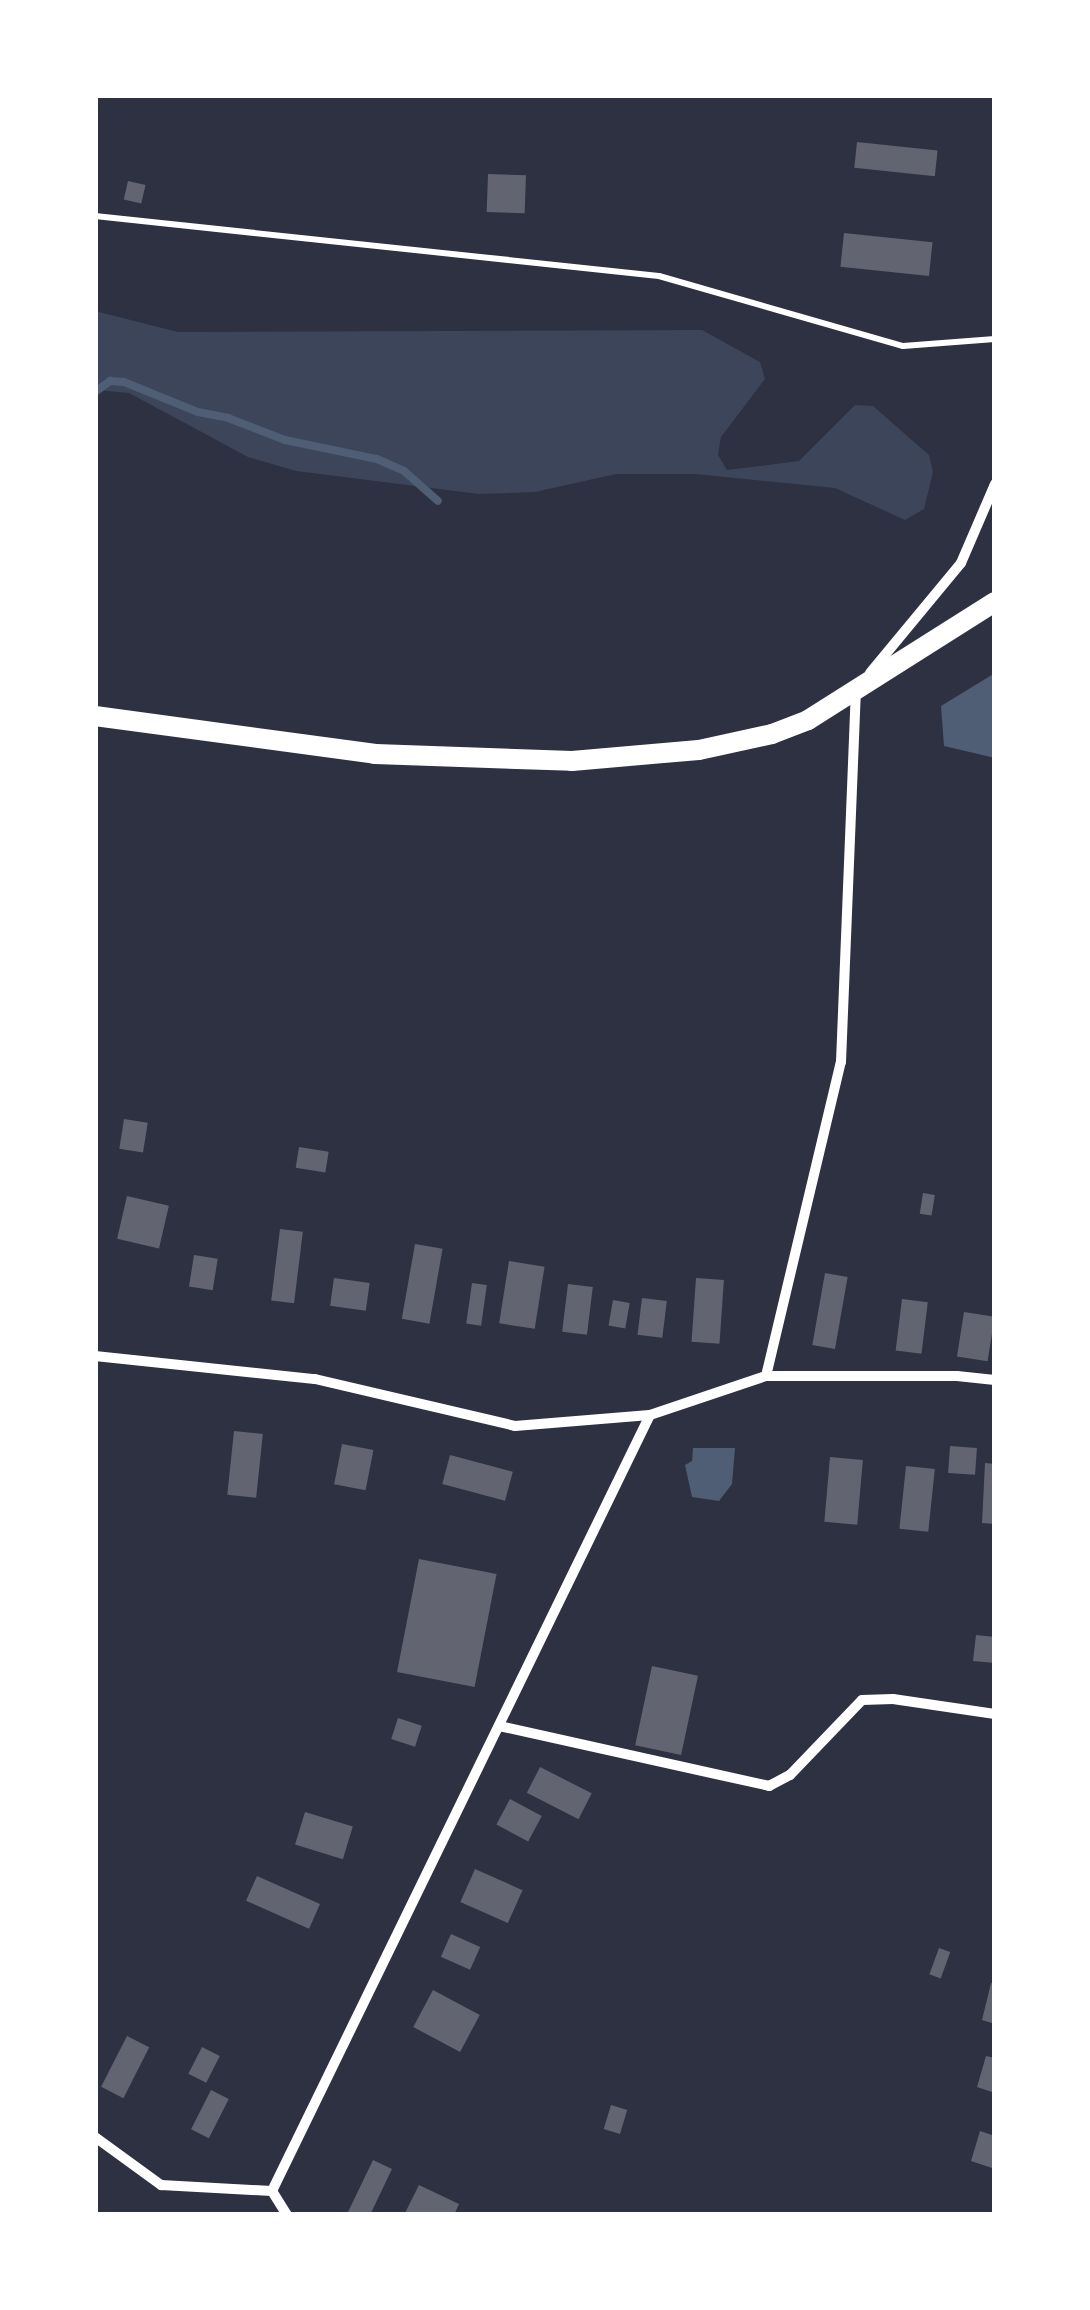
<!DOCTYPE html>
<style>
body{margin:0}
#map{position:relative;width:1090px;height:2310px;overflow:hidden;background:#2d3142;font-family:Inter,sans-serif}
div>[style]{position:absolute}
.green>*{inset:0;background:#3c4559}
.water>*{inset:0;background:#4f5d75}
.stream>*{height:8px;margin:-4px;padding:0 4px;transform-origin:4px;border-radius:4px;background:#4f5d75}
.building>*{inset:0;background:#626471;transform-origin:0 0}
.service>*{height:6px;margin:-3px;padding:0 3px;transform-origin:3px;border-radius:3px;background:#fff}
.minor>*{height:10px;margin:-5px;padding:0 5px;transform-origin:5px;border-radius:5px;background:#fff}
.primary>*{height:20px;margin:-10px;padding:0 10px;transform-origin:10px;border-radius:10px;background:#fff}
span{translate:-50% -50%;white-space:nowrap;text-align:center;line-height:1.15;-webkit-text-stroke:10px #fff;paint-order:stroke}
.frame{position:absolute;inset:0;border:98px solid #fff;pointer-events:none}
</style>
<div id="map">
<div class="green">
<i style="clip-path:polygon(95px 311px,178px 332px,702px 330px,760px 362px,765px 379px,721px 437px,718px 455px,727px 470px,799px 461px,855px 405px,873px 406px,929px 455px,933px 472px,924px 509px,905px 520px,835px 488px,695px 474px,616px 474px,535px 492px,479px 494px,296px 471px,248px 457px,129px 393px,95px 390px)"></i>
</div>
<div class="water">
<i style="clip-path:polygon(995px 673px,995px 758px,944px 746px,941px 706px)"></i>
<i style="clip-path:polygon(693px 1448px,735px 1448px,732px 1484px,719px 1501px,692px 1497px,685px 1465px,692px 1461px)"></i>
</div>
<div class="stream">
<i style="left:95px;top:392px;width:19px;rotate:-36deg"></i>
<i style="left:110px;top:381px;width:14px;rotate:4deg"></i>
<i style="left:124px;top:382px;width:80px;rotate:22.1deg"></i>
<i style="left:198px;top:412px;width:31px;rotate:11deg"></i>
<i style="left:228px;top:418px;width:61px;rotate:21.1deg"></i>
<i style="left:285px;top:440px;width:94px;rotate:11.7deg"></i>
<i style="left:377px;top:459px;width:30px;rotate:24deg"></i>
<i style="left:404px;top:471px;width:45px;rotate:41.4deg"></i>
</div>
<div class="building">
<i style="left:857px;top:142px;width:81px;height:26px;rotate:6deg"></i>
<i style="left:488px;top:174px;width:38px;height:38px;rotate:2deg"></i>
<i style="left:128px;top:181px;width:18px;height:19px;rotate:13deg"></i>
<i style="left:844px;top:233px;width:89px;height:34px;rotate:6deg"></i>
<i style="left:124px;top:1119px;width:24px;height:30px;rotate:9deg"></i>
<i style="left:299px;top:1147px;width:30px;height:21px;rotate:9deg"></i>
<i style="left:923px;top:1193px;width:12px;height:21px;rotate:9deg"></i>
<i style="left:127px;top:1196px;width:43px;height:44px;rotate:13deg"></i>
<i style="left:280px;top:1229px;width:23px;height:72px;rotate:7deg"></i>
<i style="left:415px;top:1244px;width:28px;height:76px;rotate:10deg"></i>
<i style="left:194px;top:1255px;width:24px;height:32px;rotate:9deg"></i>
<i style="left:509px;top:1261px;width:36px;height:63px;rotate:9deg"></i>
<i style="left:825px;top:1273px;width:23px;height:73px;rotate:10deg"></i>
<i style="left:334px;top:1278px;width:36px;height:28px;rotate:8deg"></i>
<i style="left:696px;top:1278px;width:28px;height:64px;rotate:4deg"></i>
<i style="left:472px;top:1283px;width:15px;height:41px;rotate:8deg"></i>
<i style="left:568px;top:1284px;width:25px;height:48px;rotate:7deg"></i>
<i style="left:642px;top:1298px;width:25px;height:37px;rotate:7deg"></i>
<i style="left:902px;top:1299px;width:26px;height:52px;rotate:7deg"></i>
<i style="left:613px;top:1300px;width:17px;height:26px;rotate:10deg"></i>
<i style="left:964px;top:1312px;width:31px;height:45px;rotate:9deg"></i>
<i style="left:234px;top:1431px;width:29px;height:64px;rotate:6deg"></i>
<i style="left:342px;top:1444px;width:32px;height:41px;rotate:11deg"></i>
<i style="left:950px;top:1446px;width:27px;height:27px;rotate:4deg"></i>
<i style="left:450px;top:1455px;width:65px;height:30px;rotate:15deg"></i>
<i style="left:830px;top:1457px;width:33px;height:65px;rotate:5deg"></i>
<i style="clip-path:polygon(985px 1463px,995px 1464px,995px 1524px,982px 1523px)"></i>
<i style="left:906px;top:1466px;width:29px;height:63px;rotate:6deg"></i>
<i style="left:419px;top:1559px;width:79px;height:115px;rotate:11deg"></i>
<i style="clip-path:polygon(976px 1635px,995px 1637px,995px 1663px,973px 1661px)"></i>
<i style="left:652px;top:1666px;width:47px;height:81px;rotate:12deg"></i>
<i style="left:398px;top:1718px;width:25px;height:22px;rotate:18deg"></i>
<i style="left:540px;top:1767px;width:58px;height:29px;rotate:27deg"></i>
<i style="left:510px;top:1799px;width:36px;height:29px;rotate:28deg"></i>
<i style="left:305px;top:1812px;width:50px;height:34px;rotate:17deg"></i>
<i style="left:475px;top:1869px;width:52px;height:36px;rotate:24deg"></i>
<i style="left:257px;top:1876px;width:69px;height:27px;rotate:24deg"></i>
<i style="left:451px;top:1934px;width:32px;height:25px;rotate:24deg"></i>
<i style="left:939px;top:1948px;width:12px;height:28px;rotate:20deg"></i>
<i style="clip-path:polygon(991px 1983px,995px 1984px,995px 2024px,982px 2020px)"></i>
<i style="left:433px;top:1990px;width:53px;height:42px;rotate:28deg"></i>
<i style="left:127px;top:2036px;width:25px;height:57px;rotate:27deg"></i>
<i style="left:202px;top:2047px;width:20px;height:30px;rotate:27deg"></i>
<i style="clip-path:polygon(986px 2056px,995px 2058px,995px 2093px,977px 2087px)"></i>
<i style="left:211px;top:2090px;width:20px;height:44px;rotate:27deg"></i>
<i style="left:611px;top:2105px;width:17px;height:25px;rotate:17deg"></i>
<i style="clip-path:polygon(980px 2131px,995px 2136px,995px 2169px,971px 2161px)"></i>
<i style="clip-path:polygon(373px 2160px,392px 2169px,370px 2215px,355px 2215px,348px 2212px)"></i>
<i style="clip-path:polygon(419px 2185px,459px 2204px,454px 2215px,404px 2215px)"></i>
</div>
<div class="service">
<i style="left:95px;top:216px;width:567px;rotate:6.07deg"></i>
<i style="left:659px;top:276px;width:254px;rotate:16deg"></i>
<i style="left:903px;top:346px;width:92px;rotate:-4.4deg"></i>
</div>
<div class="minor">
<i style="left:870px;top:673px;width:143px;rotate:-50.4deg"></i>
<i style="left:961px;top:563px;width:86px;rotate:-66.7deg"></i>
<i style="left:95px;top:1356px;width:221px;rotate:6deg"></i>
<i style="left:315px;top:1379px;width:205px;rotate:13.2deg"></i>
<i style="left:515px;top:1426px;width:135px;rotate:-4.7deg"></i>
<i style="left:650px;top:1415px;width:122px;rotate:-18.6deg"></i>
<i style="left:766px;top:1376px;width:191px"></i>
<i style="left:957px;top:1376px;width:38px;rotate:6deg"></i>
<i style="left:766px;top:1376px;width:323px;rotate:-76.6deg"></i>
<i style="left:841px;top:1062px;width:372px;rotate:-87.7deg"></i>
<i style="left:499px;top:1726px;width:277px;rotate:12.5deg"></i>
<i style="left:769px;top:1786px;width:24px;rotate:-28deg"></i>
<i style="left:790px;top:1775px;width:104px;rotate:-46.2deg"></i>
<i style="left:862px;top:1700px;width:31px;rotate:-2deg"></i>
<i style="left:893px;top:1699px;width:103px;rotate:8.4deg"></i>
<i style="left:95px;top:2137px;width:82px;rotate:36deg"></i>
<i style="left:161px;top:2185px;width:111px;rotate:3.1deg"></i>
<i style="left:272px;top:2191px;width:28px;rotate:58deg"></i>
<i style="left:272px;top:2191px;width:863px;rotate:-64.03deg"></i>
</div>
<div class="primary">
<i style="left:95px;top:716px;width:283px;rotate:7.7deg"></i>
<i style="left:375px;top:754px;width:197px;rotate:2deg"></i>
<i style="left:572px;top:761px;width:127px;rotate:-5deg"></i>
<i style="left:699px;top:750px;width:75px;rotate:-12.4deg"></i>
<i style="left:772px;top:734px;width:39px;rotate:-21deg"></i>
<i style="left:808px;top:720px;width:221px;rotate:-32.3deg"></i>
</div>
<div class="frame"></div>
</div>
